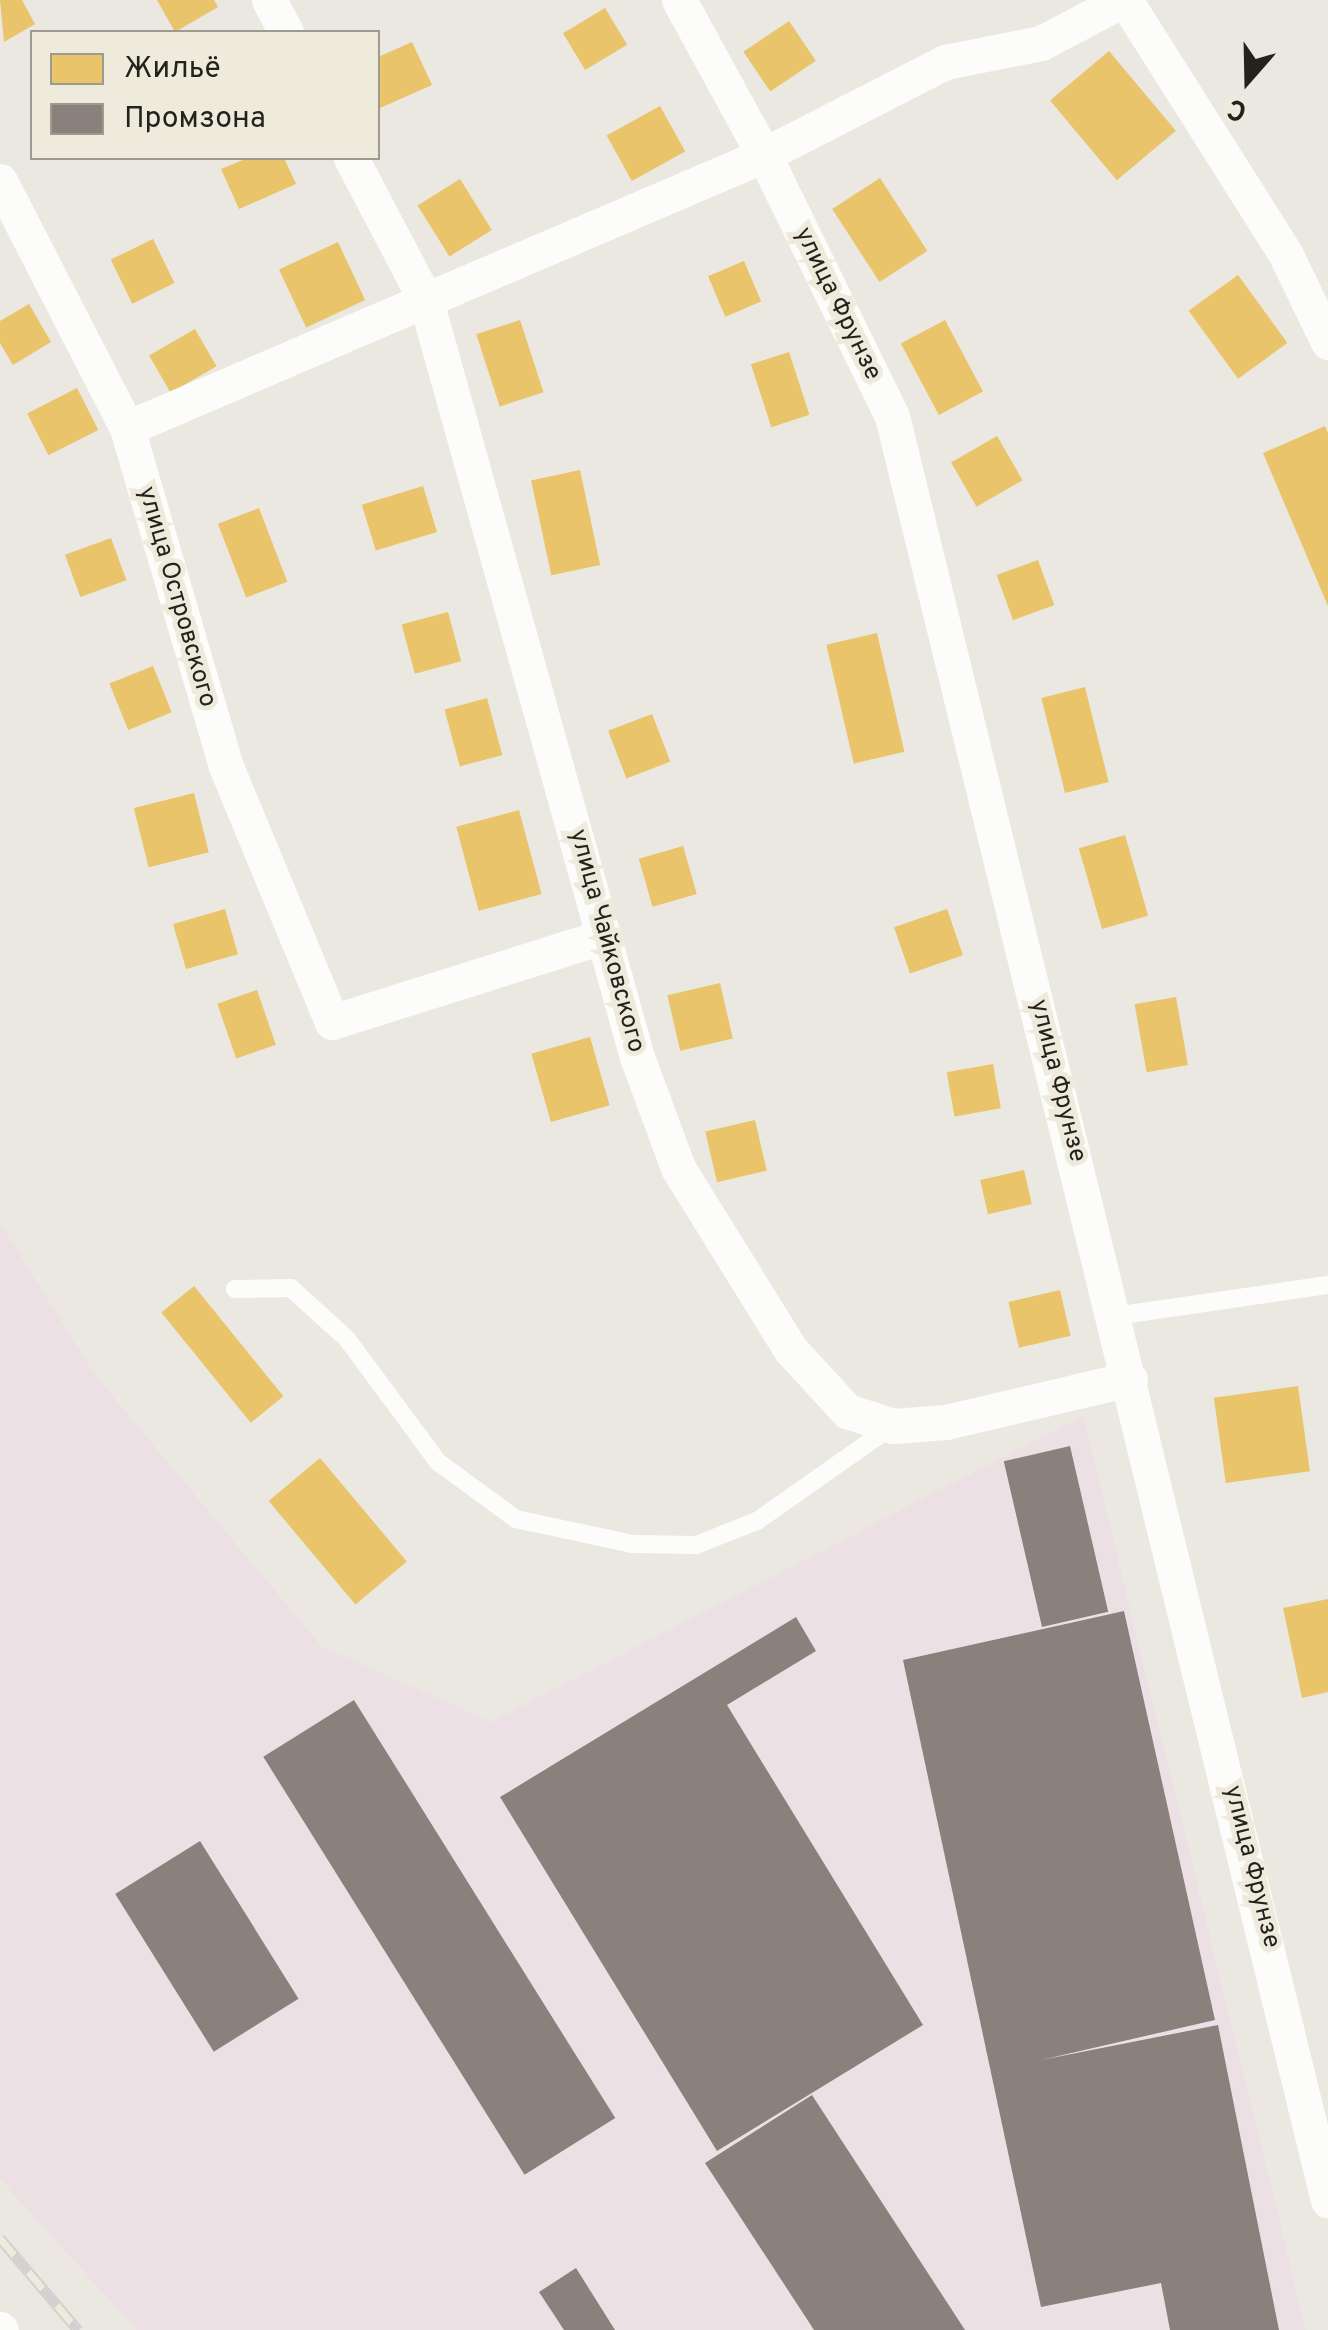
<!DOCTYPE html>
<meta charset="utf-8">
<style>
body{margin:0}
#map{position:relative;width:1328px;height:2330px;overflow:hidden;background:#eae8e1;font-family:Overpass,sans-serif}
div>[style]{position:absolute}
.industrial>*{inset:0;background:#ede0e5}
.homes>*{inset:0;background:#e9c46a;transform-origin:0 0}
.industry>*{inset:0;background:#8a817c;transform-origin:0 0}
.lane>*{height:18px;margin:-9px;padding:0 9px;transform-origin:9px;border-radius:9px;background:#fcfcfa}
.street>*{height:35px;margin:-17.5px;padding:0 17.5px;transform-origin:17.5px;border-radius:17.5px;background:#fcfcfa}
.rail>*{height:11px;margin-top:-5.5px;transform-origin:0;background:repeating-linear-gradient(90deg,#eeebdd 0 22px,#d2d1cf 0 44px);box-sizing:border-box;border-block:2px solid #d2d1cf}
span{translate:-50% -50%;white-space:nowrap;text-align:center;line-height:1.15;-webkit-text-stroke:10px #eeebdd;paint-order:stroke}
.street-label{font-size:25px;color:#23221d}
.legend{position:absolute;left:30px;top:30px;width:350px;height:130px;box-sizing:border-box;background:#eeebdd;border:2px solid #9d9b90;margin:0;padding:12px 18px;list-style:none;font-size:30px;color:#23221d}
.legend li{display:flex;align-items:center;gap:20px;height:50px}
.legend b{width:50px;border:2px solid #9d9b90}
.north{position:absolute;left:1198px;top:30px;width:100px;height:100px;-webkit-text-stroke:8px #eeebdd;paint-order:stroke;rotate:200deg;font-size:28px;font-weight:700;line-height:40px;text-align:center;color:#23221d}
.north::after{content:'';display:block;margin:auto;width:35px;height:45px;background:#23221d;clip-path:polygon(50% 0,100% 100%,50% 72%,0 100%)}
</style>
<div id="map">
<div class="industrial">
<i style="clip-path:polygon(0 1223px,95px 1375px,322px 1647px,491px 1722px,1083px 1416px,1306px 2330px,137px 2330px,0 2179px)"></i>
</div>
<div class="homes">
<i style="clip-path:polygon(0 0,22px 0,35px 24px,4px 42px)"></i>
<i style="clip-path:polygon(157px 0,214px 0,218px 7px,175px 32px)"></i>
<i style="left:605px;top:8px;width:43px;height:49px;rotate:59deg"></i>
<i style="left:789px;top:21px;width:48px;height:55px;rotate:56deg"></i>
<i style="clip-path:polygon(412px 42px,432px 85px,380px 108px,378px 57px)"></i>
<i style="left:1109px;top:51px;width:104px;height:77px;rotate:50deg"></i>
<i style="left:660px;top:106px;width:52px;height:61px;rotate:61deg"></i>
<i style="clip-path:polygon(248px 158px,284px 158px,296px 184px,239px 209px,221px 169px)"></i>
<i style="left:880px;top:178px;width:87px;height:57px;rotate:57deg"></i>
<i style="left:460px;top:179px;width:60px;height:50px;rotate:58deg"></i>
<i style="left:153px;top:239px;width:49px;height:47px;rotate:64deg"></i>
<i style="left:338px;top:242px;width:64px;height:65px;rotate:65deg"></i>
<i style="left:744px;top:261px;width:44px;height:39px;rotate:67deg"></i>
<i style="left:1238px;top:275px;width:84px;height:61px;rotate:54deg"></i>
<i style="clip-path:polygon(29px 304px,51px 342px,13px 365px,0 343px,0 321px)"></i>
<i style="left:520px;top:320px;width:76px;height:46px;rotate:72deg"></i>
<i style="left:945px;top:320px;width:81px;height:50px;rotate:62deg"></i>
<i style="left:195px;top:329px;width:43px;height:53px;rotate:60deg"></i>
<i style="left:789px;top:352px;width:66px;height:40px;rotate:72deg"></i>
<i style="left:77px;top:388px;width:47px;height:56px;rotate:63deg"></i>
<i style="clip-path:polygon(1325px 426px,1328px 433px,1328px 606px,1263px 453px)"></i>
<i style="left:997px;top:436px;width:51px;height:53px;rotate:60deg"></i>
<i style="left:580px;top:470px;width:97px;height:50px;rotate:78deg"></i>
<i style="left:423px;top:486px;width:48px;height:64px;rotate:73deg"></i>
<i style="left:259px;top:508px;width:79px;height:44px;rotate:69deg"></i>
<i style="left:111px;top:538px;width:45px;height:49px;rotate:70deg"></i>
<i style="left:1038px;top:560px;width:48px;height:44px;rotate:70deg"></i>
<i style="left:448px;top:612px;width:51px;height:48px;rotate:75deg"></i>
<i style="left:877px;top:633px;width:122px;height:52px;rotate:77deg"></i>
<i style="left:153px;top:666px;width:50px;height:47px;rotate:68deg"></i>
<i style="left:1085px;top:687px;width:98px;height:45px;rotate:76deg"></i>
<i style="left:487px;top:698px;width:59px;height:44px;rotate:75deg"></i>
<i style="left:652px;top:714px;width:51px;height:47px;rotate:69deg"></i>
<i style="left:194px;top:793px;width:61px;height:62px;rotate:76deg"></i>
<i style="left:519px;top:810px;width:87px;height:65px;rotate:75deg"></i>
<i style="left:1125px;top:835px;width:84px;height:48px;rotate:74deg"></i>
<i style="left:683px;top:846px;width:50px;height:46px;rotate:74deg"></i>
<i style="left:225px;top:909px;width:47px;height:54px;rotate:74deg"></i>
<i style="left:947px;top:909px;width:49px;height:56px;rotate:71deg"></i>
<i style="left:720px;top:983px;width:57px;height:54px;rotate:77deg"></i>
<i style="left:257px;top:990px;width:58px;height:42px;rotate:71deg"></i>
<i style="left:1176px;top:997px;width:69px;height:42px;rotate:80deg"></i>
<i style="left:590px;top:1037px;width:71px;height:61px;rotate:74deg"></i>
<i style="left:993px;top:1064px;width:45px;height:47px;rotate:80deg"></i>
<i style="left:755px;top:1120px;width:52px;height:51px;rotate:77deg"></i>
<i style="left:1024px;top:1170px;width:35px;height:45px;rotate:77deg"></i>
<i style="left:194px;top:1286px;width:142px;height:42px;rotate:51deg"></i>
<i style="left:1060px;top:1290px;width:47px;height:53px;rotate:77deg"></i>
<i style="left:1298px;top:1386px;width:86px;height:85px;rotate:82deg"></i>
<i style="left:320px;top:1458px;width:135px;height:67px;rotate:50deg"></i>
<i style="clip-path:polygon(1328px 1599px,1328px 1692px,1302px 1698px,1283px 1608px)"></i>
</div>
<div class="industry">
<i style="left:1070px;top:1446px;width:170px;height:68px;rotate:77deg"></i>
<i style="clip-path:polygon(1124px 1611px,1215px 2020px,1041px 2060px,1218px 2025px,1279px 2330px,1170px 2330px,1161px 2283px,1041px 2307px,903px 1660px)"></i>
<i style="clip-path:polygon(796px 1617px,816px 1651px,727px 1705px,923px 2025px,717px 2151px,500px 1797px)"></i>
<i style="left:354px;top:1700px;width:493px;height:107px;rotate:58deg"></i>
<i style="left:200px;top:1841px;width:186px;height:100px;rotate:58deg"></i>
<i style="clip-path:polygon(812px 2095px,965px 2330px,814px 2330px,705px 2163px)"></i>
<i style="clip-path:polygon(576px 2268px,615px 2330px,564px 2330px,539px 2292px)"></i>
</div>
<div class="lane">
<i style="left:235px;top:1289px;width:56px;rotate:-1deg"></i>
<i style="left:291px;top:1288px;width:76px;rotate:42.3deg"></i>
<i style="left:347px;top:1339px;width:153px;rotate:53.5deg"></i>
<i style="left:438px;top:1462px;width:97px;rotate:36.2deg"></i>
<i style="left:516px;top:1519px;width:120px;rotate:12.1deg"></i>
<i style="left:633px;top:1544px;width:63px;rotate:0.9deg"></i>
<i style="left:696px;top:1545px;width:66px;rotate:-21.5deg"></i>
<i style="left:757px;top:1521px;width:165px;rotate:-35.1deg"></i>
<i style="left:1115px;top:1316px;width:215px;rotate:-8.3deg"></i>
</div>
<div class="street">
<i style="left:269px;top:0;width:36px;rotate:62deg"></i>
<i style="left:679px;top:0;width:177px;rotate:61.3deg"></i>
<i style="left:764px;top:155px;width:291px;rotate:63.9deg"></i>
<i style="left:892px;top:416px;width:1837px;rotate:76.27deg"></i>
<i style="left:1125px;top:0;width:299px;rotate:57.7deg"></i>
<i style="left:1285px;top:253px;width:99px;rotate:64.2deg"></i>
<i style="left:351px;top:158px;width:161px;rotate:62.3deg"></i>
<i style="left:426px;top:301px;width:785px;rotate:74.41deg"></i>
<i style="left:637px;top:1057px;width:118px;rotate:69.7deg"></i>
<i style="left:678px;top:1168px;width:214px;rotate:58.2deg"></i>
<i style="left:791px;top:1350px;width:83px;rotate:47.4deg"></i>
<i style="left:847px;top:1411px;width:48px;rotate:18.1deg"></i>
<i style="left:893px;top:1426px;width:53px;rotate:-4.3deg"></i>
<i style="left:946px;top:1422px;width:189px;rotate:-13.2deg"></i>
<i style="left:0;top:181px;width:278px;rotate:62.8deg"></i>
<i style="left:127px;top:428px;width:350px;rotate:73.7deg"></i>
<i style="left:225px;top:764px;width:279px;rotate:67.5deg"></i>
<i style="left:332px;top:1022px;width:286px;rotate:-17.5deg"></i>
<i style="left:127px;top:428px;width:693px;rotate:-23.2deg"></i>
<i style="left:764px;top:155px;width:203px;rotate:-27.2deg"></i>
<i style="left:945px;top:62px;width:98px;rotate:-11.2deg"></i>
<i style="left:1041px;top:43px;width:93px;rotate:-27.7deg"></i>
<i style="left:0;top:2329px;width:1px;rotate:45deg"></i>
</div>
<div class="rail">
<i style="left:0;top:2238px;width:121px;rotate:49.7deg"></i>
</div>
<div class="street-label">
<span style="left:837px;top:304px;rotate:64deg">улица Фрунзе</span>
<span style="left:176px;top:597px;rotate:74deg">улица Островского</span>
<span style="left:606px;top:941px;rotate:75deg">улица Чайковского</span>
<span style="left:1057px;top:1081px;rotate:76deg">улица Фрунзе</span>
<span style="left:1251px;top:1867px;rotate:76deg">улица Фрунзе</span>
</div>
<ul class="legend">
<li><b style="height:28px;background:#e9c46a"></b>Жильё</li>
<li><b style="height:28px;background:#8a817c"></b>Промзона</li>
</ul>
<div class="north">С</div>
</div>
